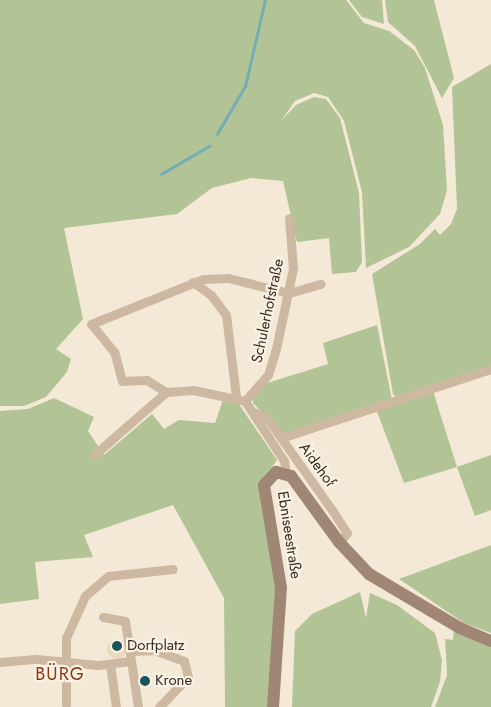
<!DOCTYPE html>
<meta charset="utf-8">
<style>
body{margin:0}
#map{position:relative;width:491px;height:707px;overflow:hidden;background:#f4e8d7;font-family:Jost,sans-serif}
div>[style]{position:absolute}
.green>*{inset:0;background:#b2c496}
.plaza>*{inset:0;background:#eddabd}
.round{border-radius:50%}
.stream>*{height:2.5px;margin:-1.25px;padding:0 1.25px;transform-origin:1.25px;border-radius:1.25px;background:#74adb3}
.street>*{height:9px;margin:-4.5px;padding:0 4.5px;transform-origin:4.5px;border-radius:4.5px;background:#cdb8a2}
.secondary>*{height:12px;margin:-6px;padding:0 6px;transform-origin:6px;border-radius:6px;background:#a08674}
.dots>*{width:14px;height:14px;translate:-50% -50%;box-sizing:border-box;border:2px solid #fbf2e4;border-radius:50%}
span{translate:-50% -50%;white-space:nowrap;text-align:center;line-height:1.15;-webkit-text-stroke:4.5px #fbf2e4;paint-order:stroke}
.street-label{font-size:15px;color:#372c25}
.poi-label{font-size:15px;color:#372c25}
.left{translate:0 -50%;text-align:left}
.quarter-label{font-size:18px;color:#8d3917;letter-spacing:1px}
</style>
<div id="map">
<div class="green">
<i style="clip-path:polygon(0 0,346px 0,364px 23px,389px 31px,414px 50px,425px 68px,443px 125px,447px 190px,440px 214px,409px 247px,366px 268px,362px 192px,344px 121px,328px 97px,314px 93px,295px 101px,281px 121px,296px 105px,314px 97px,326px 99px,340px 118px,359px 193px,362px 262px,356px 272px,332px 274px,329px 238px,297px 242px,283px 181px,251px 178px,212px 188px,177px 214px,64px 228px,83px 319px,56px 349px,71px 359px,67px 372px,46px 397px,24px 406px,0 406px)"></i>
<i style="clip-path:polygon(349px 0,382px 0,384px 24px,362px 17px)"></i>
<i style="clip-path:polygon(385px 0,434px 0,454px 78px,442px 98px,415px 46px,388px 22px)"></i>
<i style="clip-path:polygon(491px 64px,491px 367px,398px 398px,393px 394px,372px 274px,420px 244px,435px 229px,440px 235px,451px 224px,457px 209px,452px 87px)"></i>
<i style="clip-path:polygon(377px 325px,392px 400px,282px 434px,253px 403px,253px 396px,264px 384px,328px 364px,323px 343px)"></i>
<i style="clip-path:polygon(433px 391px,457px 467px,491px 455px,491px 510px,475px 516px,457px 467px,404px 483px,376px 409px)"></i>
<i style="clip-path:polygon(224px 397px,236px 400px,277px 460px,268px 472px,276px 567px,269px 707px,225px 707px,224px 598px,173px 505px,84px 535px,93px 557px,35px 562px,39px 599px,0 604px,0 411px,28px 409px,54px 398px,94px 417px,88px 431px,104px 455px,152px 414px,164px 429px,179px 420px,215px 423px)"></i>
<i style="clip-path:polygon(491px 545px,491px 633px,464px 623px,399px 579px)"></i>
<i style="clip-path:polygon(360px 592px,366px 618px,370px 593px,397px 605px,435px 633px,442px 660px,440px 682px,431px 707px,292px 707px,295px 631px,312px 614px)"></i>
<i style="clip-path:polygon(454px 630px,491px 645px,491px 707px,435px 707px,447px 675px,445px 639px,453px 640px)"></i>
</div>
<div class="plaza">
<i class="round" style="left:107px;top:639px;width:20px;height:20px"></i>
</div>
<div class="stream">
<i style="left:217px;top:134px;width:56px;rotate:-59.7deg"></i>
<i style="left:245px;top:86px;width:88px;rotate:-76.9deg"></i>
<i style="left:161px;top:174px;width:56px;rotate:-30.3deg"></i>
</div>
<div class="street">
<i style="left:193px;top:282px;width:22px;rotate:36deg"></i>
<i style="left:211px;top:295px;width:25px;rotate:53deg"></i>
<i style="left:226px;top:315px;width:83px;rotate:83deg"></i>
<i style="left:166px;top:392px;width:22px;rotate:-148deg"></i>
<i style="left:147px;top:380px;width:25px;rotate:178deg"></i>
<i style="left:122px;top:381px;width:30px;rotate:-105deg"></i>
<i style="left:114px;top:352px;width:36px;rotate:-129deg"></i>
<i style="left:91px;top:324px;width:121px;rotate:-21.9deg"></i>
<i style="left:203px;top:279px;width:25px;rotate:-2deg"></i>
<i style="left:228px;top:278px;width:63px;rotate:13.8deg"></i>
<i style="left:289px;top:293px;width:33px;rotate:-16deg"></i>
<i style="left:245px;top:401px;width:35px;rotate:-49deg"></i>
<i style="left:268px;top:375px;width:27px;rotate:-73deg"></i>
<i style="left:276px;top:349px;width:83px;rotate:-78.1deg"></i>
<i style="left:293px;top:268px;width:50px;rotate:-94.6deg"></i>
<i style="left:253px;top:412px;width:15px;rotate:23deg"></i>
<i style="left:267px;top:418px;width:113px;rotate:54.8deg"></i>
<i style="left:332px;top:510px;width:27px;rotate:57deg"></i>
<i style="left:347px;top:533px;width:12px;rotate:132deg"></i>
<i style="left:281px;top:438px;width:221px;rotate:-18.2deg"></i>
<i style="left:94px;top:455px;width:96px;rotate:-41.2deg"></i>
<i style="left:166px;top:392px;width:27px;rotate:-4deg"></i>
<i style="left:193px;top:390px;width:53px;rotate:11.9deg"></i>
<i style="left:245px;top:401px;width:72px;rotate:57deg"></i>
<i style="left:284px;top:461px;width:11px;rotate:80deg"></i>
<i style="left:103px;top:617px;width:22px;rotate:10deg"></i>
<i style="left:125px;top:621px;width:87px;rotate:81.4deg"></i>
<i style="left:130px;top:651px;width:24px;rotate:-2deg"></i>
<i style="left:154px;top:650px;width:32px;rotate:20deg"></i>
<i style="left:184px;top:661px;width:16px;rotate:76deg"></i>
<i style="left:188px;top:677px;width:42px;rotate:134deg"></i>
<i style="left:0;top:662px;width:36px;rotate:-5deg"></i>
<i style="left:36px;top:659px;width:62px;rotate:5.5deg"></i>
<i style="left:98px;top:665px;width:32px;rotate:-7deg"></i>
<i style="left:110px;top:664px;width:43px;rotate:82.1deg"></i>
<i style="left:66px;top:704px;width:66px;rotate:-90deg"></i>
<i style="left:66px;top:638px;width:46px;rotate:-65.7deg"></i>
<i style="left:85px;top:596px;width:30px;rotate:-41deg"></i>
<i style="left:108px;top:576px;width:65px;rotate:-6.1deg"></i>
</div>
<div class="secondary">
<i style="left:273px;top:707px;width:119px;rotate:-86.2deg"></i>
<i style="left:281px;top:588px;width:104px;rotate:-99.4deg"></i>
<i style="left:264px;top:485px;width:18px;rotate:-47deg"></i>
<i style="left:276px;top:472px;width:16px;rotate:15deg"></i>
<i style="left:291px;top:476px;width:82px;rotate:54deg"></i>
<i style="left:339px;top:542px;width:44px;rotate:46.8deg"></i>
<i style="left:369px;top:574px;width:106px;rotate:30.7deg"></i>
<i style="left:460px;top:628px;width:34px;rotate:23deg"></i>
</div>
<div class="dots">
<i style="left:117px;top:646px;background:#17545c"></i>
<i style="left:145px;top:681px;background:#17545c"></i>
</div>
<div class="street-label">
<span style="left:268px;top:311px;rotate:-78deg">Schulerhofstraße</span>
<span style="left:317px;top:465px;rotate:54deg">Aidehof</span>
<span style="left:289px;top:535px;rotate:81deg">Ebniseestraße</span>
</div>
<div class="poi-label">
<span class="left" style="left:127px;top:646px">Dorfplatz</span>
<span class="left" style="left:155px;top:681px">Krone</span>
</div>
<div class="quarter-label">
<span style="left:60px;top:674px">BÜRG</span>
</div>
</div>
